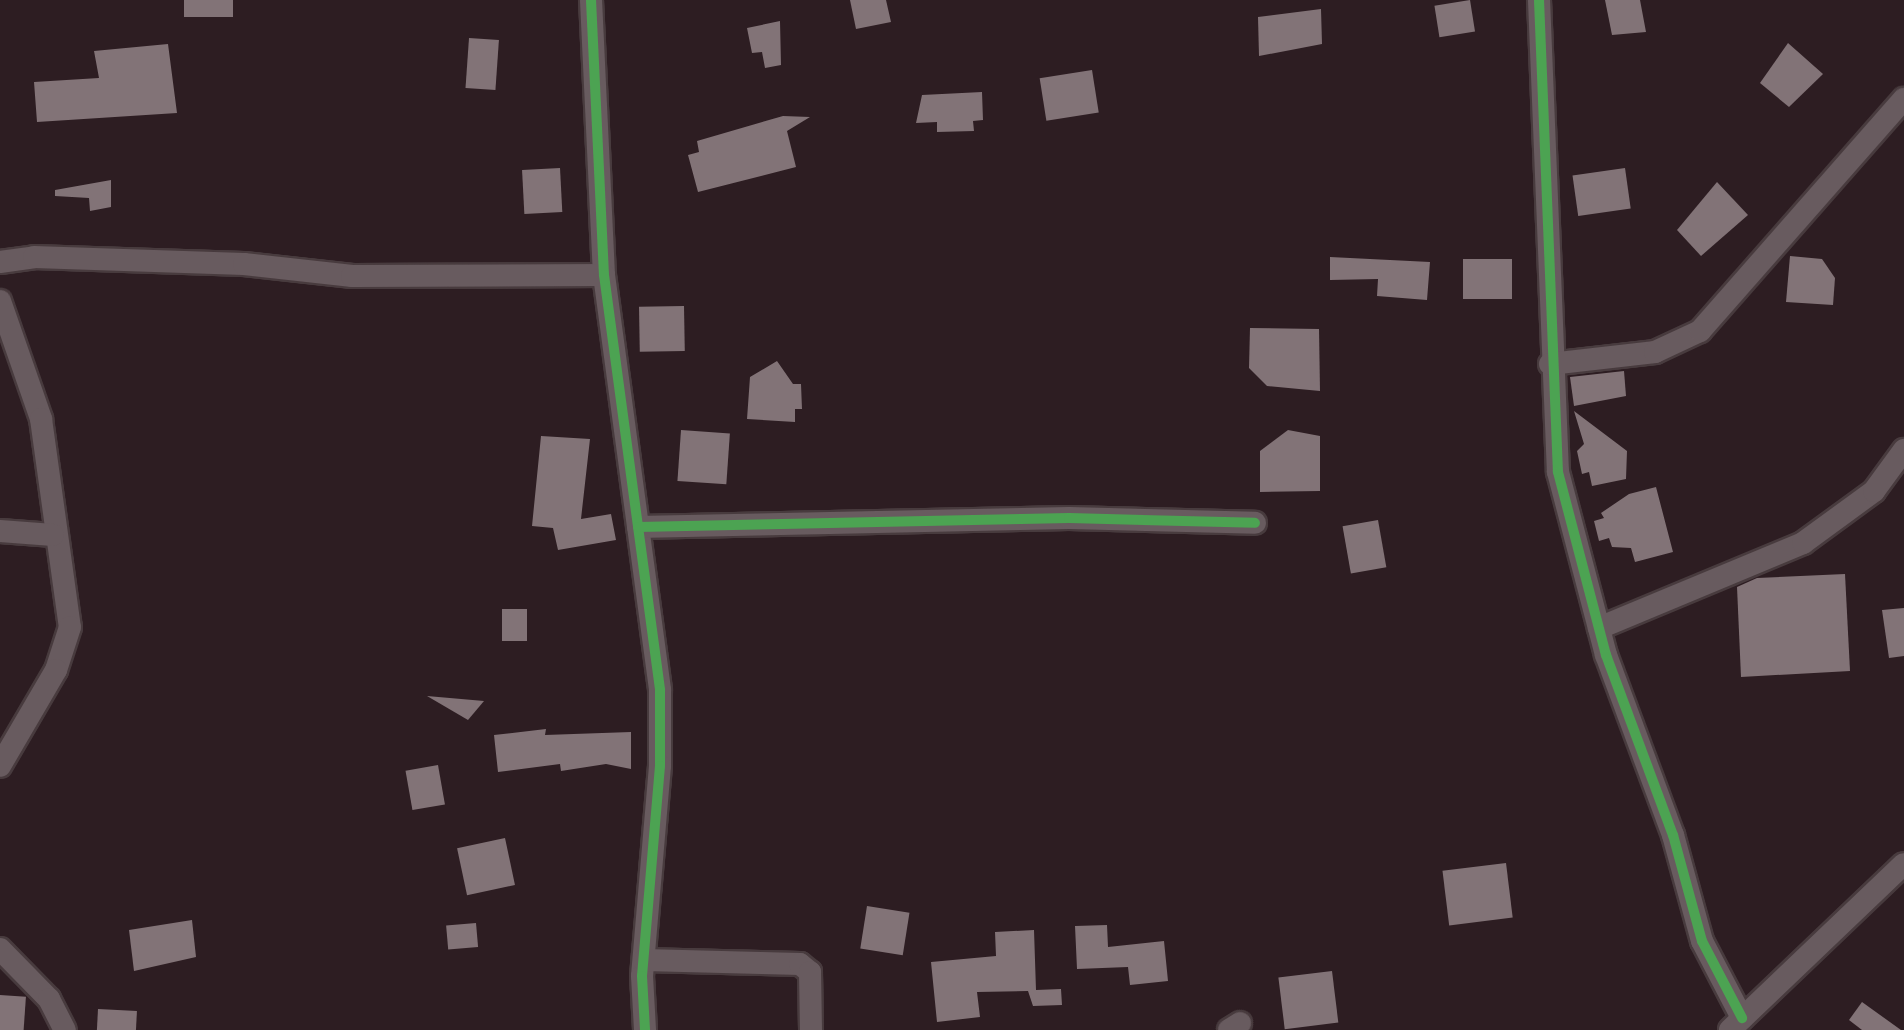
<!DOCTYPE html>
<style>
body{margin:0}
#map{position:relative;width:1904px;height:1030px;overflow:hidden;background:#2d1d22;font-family:"Varela Round",sans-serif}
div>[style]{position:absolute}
.building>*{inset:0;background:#827377;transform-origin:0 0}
.roads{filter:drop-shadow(2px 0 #483b3e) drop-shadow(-2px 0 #483b3e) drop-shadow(0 2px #483b3e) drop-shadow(0 -2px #483b3e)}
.minor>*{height:22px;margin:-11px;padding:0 11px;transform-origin:11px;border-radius:11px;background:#685b5f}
.cycleway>*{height:10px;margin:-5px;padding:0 5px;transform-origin:5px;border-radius:5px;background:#4ca352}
span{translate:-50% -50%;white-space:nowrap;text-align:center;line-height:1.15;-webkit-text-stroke:10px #13070a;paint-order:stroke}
</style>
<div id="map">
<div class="building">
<i style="left:184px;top:0;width:49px;height:17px"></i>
<i style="clip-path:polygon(850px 0,886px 0,891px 22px,856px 29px)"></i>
<i style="left:1470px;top:0;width:32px;height:36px;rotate:81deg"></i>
<i style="clip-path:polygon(1605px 0,1640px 0,1646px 32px,1612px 35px)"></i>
<i style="clip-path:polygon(1321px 9px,1322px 44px,1259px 56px,1258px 17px)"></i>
<i style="clip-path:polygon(780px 21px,781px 65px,765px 68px,762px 52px,752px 53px,747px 28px)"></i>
<i style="left:469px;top:38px;width:30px;height:50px;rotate:4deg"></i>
<i style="clip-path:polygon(1788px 43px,1823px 74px,1789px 107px,1760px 83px)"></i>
<i style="clip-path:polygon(168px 44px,177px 113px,37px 122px,34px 82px,99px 78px,94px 51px)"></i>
<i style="left:1092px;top:70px;width:43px;height:53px;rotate:81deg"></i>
<i style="clip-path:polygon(982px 92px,983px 120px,973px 121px,974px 131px,937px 132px,937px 122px,916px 123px,922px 95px)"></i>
<i style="clip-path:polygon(783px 116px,810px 117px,787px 131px,796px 167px,698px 192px,688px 155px,699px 152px,697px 141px)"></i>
<i style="left:560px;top:168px;width:44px;height:38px;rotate:87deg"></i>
<i style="left:1625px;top:168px;width:41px;height:53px;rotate:82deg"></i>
<i style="clip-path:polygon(111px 180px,111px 207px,90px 211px,89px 198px,55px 196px,55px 190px)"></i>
<i style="clip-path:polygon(1717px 182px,1748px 215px,1701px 256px,1677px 230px)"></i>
<i style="clip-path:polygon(1790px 256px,1822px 259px,1835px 278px,1833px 305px,1786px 302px)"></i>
<i style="clip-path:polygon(1330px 257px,1430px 262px,1427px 300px,1377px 296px,1378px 279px,1330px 280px)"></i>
<i style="left:1463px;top:259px;width:49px;height:40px"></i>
<i style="left:684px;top:306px;width:45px;height:45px;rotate:89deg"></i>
<i style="clip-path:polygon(1250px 328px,1319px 329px,1320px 391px,1267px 386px,1249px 368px)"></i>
<i style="clip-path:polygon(777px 361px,793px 384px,801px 384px,802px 409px,795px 409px,795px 422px,747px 419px,750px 377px)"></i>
<i style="clip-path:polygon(1624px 371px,1626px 396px,1574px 406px,1570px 377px)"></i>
<i style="clip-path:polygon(1574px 411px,1627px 451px,1626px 479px,1592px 486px,1589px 472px,1582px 474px,1577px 451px,1584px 444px)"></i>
<i style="left:681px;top:430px;width:49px;height:51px;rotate:4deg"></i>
<i style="clip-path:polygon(1288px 430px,1320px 436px,1320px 491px,1260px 492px,1260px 451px)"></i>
<i style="clip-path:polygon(541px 436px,590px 439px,581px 519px,611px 514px,616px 540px,558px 550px,553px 528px,532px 526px)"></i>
<i style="clip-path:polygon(1656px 487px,1673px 552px,1635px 562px,1631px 548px,1612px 547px,1609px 538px,1599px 541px,1594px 521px,1604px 518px,1601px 513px,1629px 494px)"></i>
<i style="left:1378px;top:520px;width:48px;height:36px;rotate:80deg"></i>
<i style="clip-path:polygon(1845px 574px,1850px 671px,1741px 677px,1737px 587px,1757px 578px)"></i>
<i style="clip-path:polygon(1904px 608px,1904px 656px,1889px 658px,1882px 610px)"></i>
<i style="left:502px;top:609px;width:25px;height:32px"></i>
<i style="clip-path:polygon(427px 696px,484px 701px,468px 720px)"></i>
<i style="clip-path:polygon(546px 729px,545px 735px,631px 732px,631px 769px,606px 764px,561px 771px,560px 764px,498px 772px,494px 735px)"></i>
<i style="left:438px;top:765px;width:40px;height:33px;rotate:80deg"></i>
<i style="left:505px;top:838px;width:48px;height:49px;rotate:78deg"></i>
<i style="left:1506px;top:863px;width:55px;height:64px;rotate:83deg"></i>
<i style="left:867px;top:906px;width:43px;height:43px;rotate:9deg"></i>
<i style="clip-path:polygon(192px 920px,196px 957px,134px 971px,129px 930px)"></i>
<i style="left:476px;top:923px;width:24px;height:30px;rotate:85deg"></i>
<i style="clip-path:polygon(1107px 925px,1108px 947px,1164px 941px,1168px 981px,1130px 985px,1128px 967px,1077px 969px,1075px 926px)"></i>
<i style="clip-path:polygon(1034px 930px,1036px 990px,1061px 989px,1062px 1005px,1033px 1006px,1028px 991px,977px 992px,980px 1017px,937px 1022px,931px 962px,996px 956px,995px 932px)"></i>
<i style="left:1332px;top:971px;width:52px;height:54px;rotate:83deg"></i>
<i style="left:0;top:995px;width:26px;height:35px;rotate:4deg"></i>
<i style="clip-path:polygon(1862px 1002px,1901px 1030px,1862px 1030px,1849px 1020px)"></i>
<i style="left:98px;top:1009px;width:39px;height:21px;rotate:3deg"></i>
</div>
<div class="roads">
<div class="minor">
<i style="left:591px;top:0;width:275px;rotate:87.3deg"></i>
<i style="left:604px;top:275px;width:419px;rotate:82.3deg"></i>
<i style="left:660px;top:690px;width:76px;rotate:90deg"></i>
<i style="left:660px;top:766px;width:211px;rotate:94.9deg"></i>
<i style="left:642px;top:976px;width:54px;rotate:86.8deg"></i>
<i style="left:1539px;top:0;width:472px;rotate:87.7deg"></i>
<i style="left:1558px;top:472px;width:189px;rotate:75.3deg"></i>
<i style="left:1606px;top:655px;width:192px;rotate:69.6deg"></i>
<i style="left:1673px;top:835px;width:110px;rotate:74.7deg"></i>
<i style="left:1702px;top:941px;width:87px;rotate:62.5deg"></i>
<i style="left:0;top:262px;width:34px;rotate:-8deg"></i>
<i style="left:34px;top:257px;width:210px;rotate:1.9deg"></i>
<i style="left:244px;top:264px;width:109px;rotate:6.3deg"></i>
<i style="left:352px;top:276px;width:252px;rotate:-0.2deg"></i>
<i style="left:0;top:301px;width:125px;rotate:70.8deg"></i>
<i style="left:41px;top:419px;width:210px;rotate:82.1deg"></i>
<i style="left:70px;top:627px;width:45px;rotate:108deg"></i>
<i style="left:56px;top:670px;width:111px;rotate:120.3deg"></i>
<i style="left:1550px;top:364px;width:106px;rotate:-6.5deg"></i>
<i style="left:1655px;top:352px;width:50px;rotate:-25deg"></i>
<i style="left:1700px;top:331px;width:309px;rotate:-48.7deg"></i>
<i style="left:638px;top:527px;width:431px;rotate:-1.2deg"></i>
<i style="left:1069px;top:518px;width:186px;rotate:1.5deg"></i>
<i style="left:0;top:531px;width:53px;rotate:4.3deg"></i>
<i style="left:1599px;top:628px;width:221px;rotate:-22.6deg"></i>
<i style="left:1803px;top:543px;width:88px;rotate:-36.2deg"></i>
<i style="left:1874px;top:491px;width:51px;rotate:-53.8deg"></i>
<i style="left:0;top:949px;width:70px;rotate:45.6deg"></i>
<i style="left:49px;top:999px;width:35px;rotate:63deg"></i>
<i style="left:644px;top:960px;width:156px;rotate:1.5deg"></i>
<i style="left:800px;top:964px;width:13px;rotate:39deg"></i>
<i style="left:810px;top:972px;width:58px;rotate:89deg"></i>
<i style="left:1229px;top:1030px;width:13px;rotate:-32deg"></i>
<i style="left:1730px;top:1030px;width:240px;rotate:-43.7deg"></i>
</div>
</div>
<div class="cycleway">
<i style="left:591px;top:0;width:275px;rotate:87.3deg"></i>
<i style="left:604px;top:275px;width:419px;rotate:82.3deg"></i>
<i style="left:660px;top:690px;width:76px;rotate:90deg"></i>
<i style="left:660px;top:766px;width:211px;rotate:94.9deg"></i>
<i style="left:642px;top:976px;width:54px;rotate:86.8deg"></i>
<i style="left:1539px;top:0;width:472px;rotate:87.7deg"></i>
<i style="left:1558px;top:472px;width:189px;rotate:75.3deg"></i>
<i style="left:1606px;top:655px;width:192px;rotate:69.6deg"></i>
<i style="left:1673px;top:835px;width:110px;rotate:74.7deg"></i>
<i style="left:1702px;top:941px;width:87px;rotate:62.5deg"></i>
<i style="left:638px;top:527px;width:431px;rotate:-1.2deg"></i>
<i style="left:1069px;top:518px;width:186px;rotate:1.5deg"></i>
</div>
</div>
